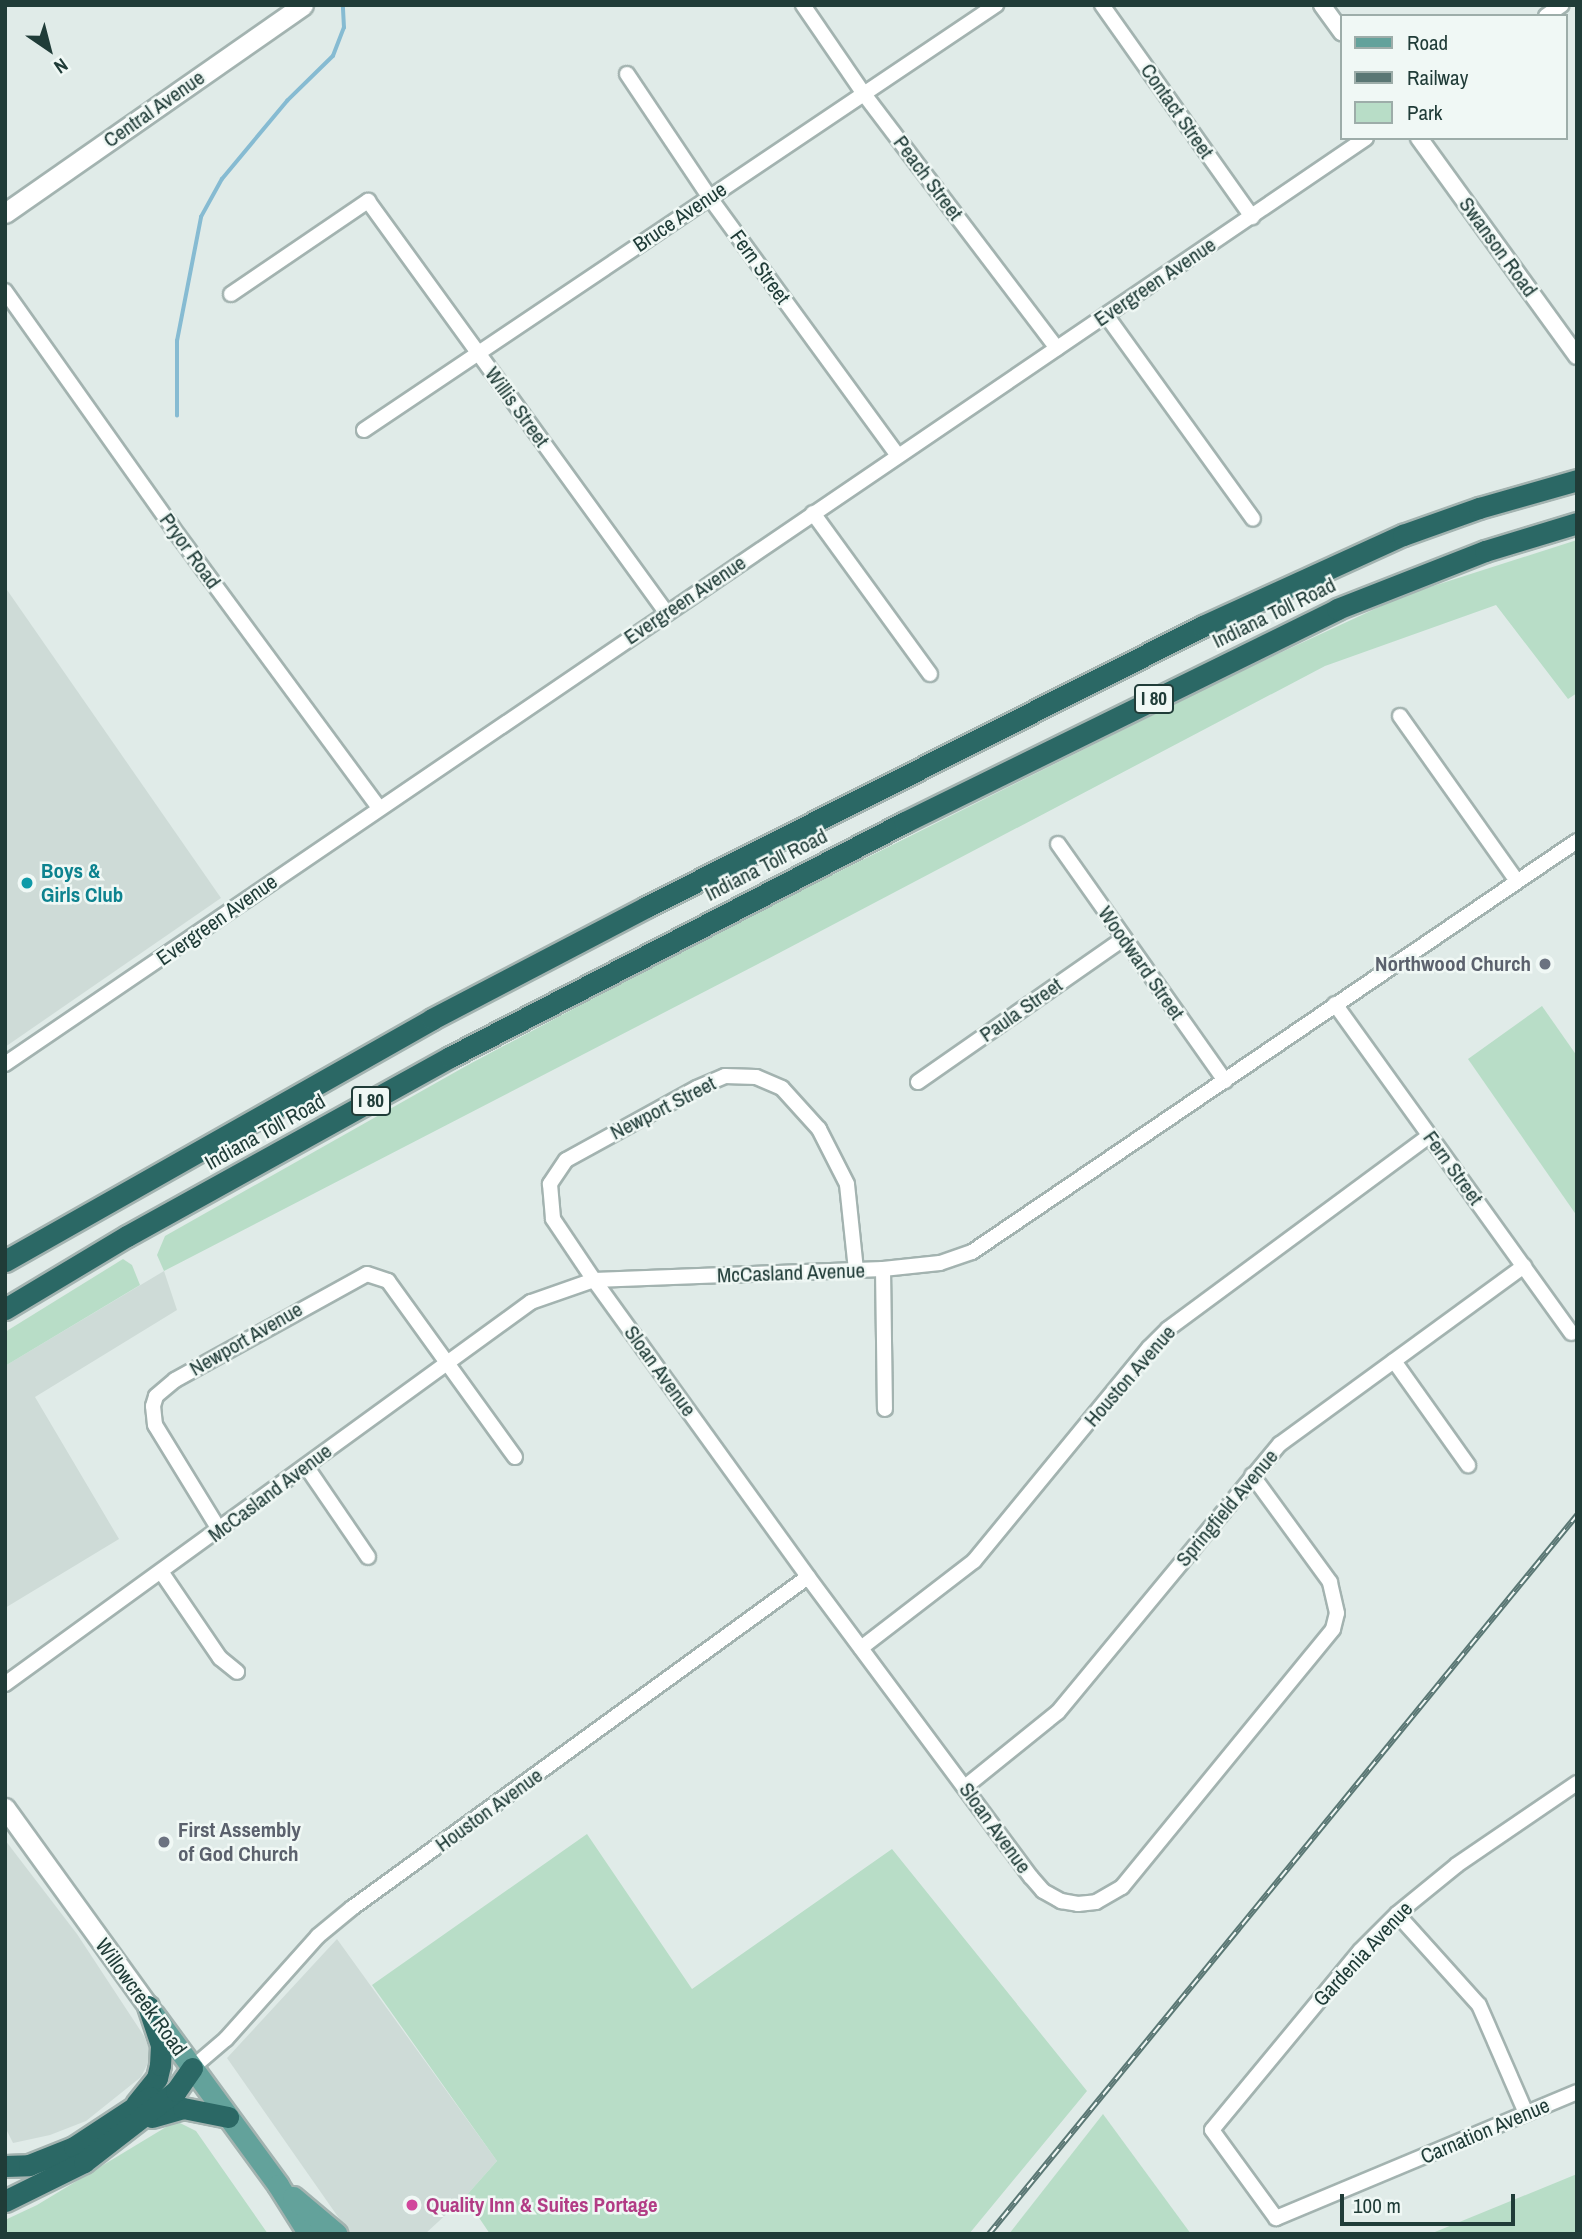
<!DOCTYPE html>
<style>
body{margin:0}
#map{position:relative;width:1582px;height:2239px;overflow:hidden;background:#e0ebe8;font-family:"Archivo Narrow",sans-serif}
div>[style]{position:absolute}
.built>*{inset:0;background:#cedbd7}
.green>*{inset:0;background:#b8ddc7}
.stream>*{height:3.5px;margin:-1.75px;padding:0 1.75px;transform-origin:1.75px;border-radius:1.75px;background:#86bbd2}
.roads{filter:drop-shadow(2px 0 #a3b3b0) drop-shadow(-2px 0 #a3b3b0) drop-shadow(0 2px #a3b3b0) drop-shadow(0 -2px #a3b3b0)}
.minor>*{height:14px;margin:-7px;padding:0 7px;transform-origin:7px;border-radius:7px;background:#fff}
.tertiary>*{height:16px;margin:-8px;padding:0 8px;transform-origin:8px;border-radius:8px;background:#fff}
.secondary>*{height:19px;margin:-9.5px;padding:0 9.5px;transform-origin:9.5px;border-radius:9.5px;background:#fff}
.primary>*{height:21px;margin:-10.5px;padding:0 10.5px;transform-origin:10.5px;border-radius:10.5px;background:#63a29b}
.motorway>*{height:21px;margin:-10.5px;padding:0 10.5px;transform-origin:10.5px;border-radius:10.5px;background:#2b6865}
.rail>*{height:6px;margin-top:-3px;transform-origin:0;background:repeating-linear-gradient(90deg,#f0f8f5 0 10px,#5a7774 0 20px);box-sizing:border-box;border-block:2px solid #5a7774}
.dots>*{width:19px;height:19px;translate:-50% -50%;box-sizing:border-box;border:4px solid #f0f8f5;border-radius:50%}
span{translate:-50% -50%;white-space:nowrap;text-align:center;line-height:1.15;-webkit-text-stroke:5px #f0f8f5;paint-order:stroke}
.shield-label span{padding:2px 5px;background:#f0f8f5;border:2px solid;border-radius:5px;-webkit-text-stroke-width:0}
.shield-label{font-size:19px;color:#203c38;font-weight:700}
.street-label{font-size:21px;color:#203c38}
.culture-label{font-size:21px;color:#0d838f;font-weight:700}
.left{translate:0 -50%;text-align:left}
.worship-label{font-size:21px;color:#5b616d;font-weight:700}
.right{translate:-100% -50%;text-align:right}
.hotel-label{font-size:21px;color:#b23c85;font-weight:700}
.frame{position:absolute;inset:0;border:7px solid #203c38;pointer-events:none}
.legend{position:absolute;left:1340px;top:14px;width:228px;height:126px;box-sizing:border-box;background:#f0f8f5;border:2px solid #9dada9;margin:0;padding:9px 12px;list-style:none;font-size:21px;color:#203c38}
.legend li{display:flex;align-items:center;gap:14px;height:35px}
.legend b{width:35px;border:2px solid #9dada9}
.north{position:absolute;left:14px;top:14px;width:70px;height:70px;-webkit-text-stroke:5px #f0f8f5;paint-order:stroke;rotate:145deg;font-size:19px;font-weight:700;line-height:28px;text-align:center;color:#203c38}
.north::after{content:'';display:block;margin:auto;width:24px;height:32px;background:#203c38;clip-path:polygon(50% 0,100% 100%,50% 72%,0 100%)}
.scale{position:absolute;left:1340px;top:2194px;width:175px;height:32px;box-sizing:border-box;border:4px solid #203c38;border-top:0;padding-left:9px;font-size:21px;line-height:24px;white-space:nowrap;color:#203c38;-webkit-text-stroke:5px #f0f8f5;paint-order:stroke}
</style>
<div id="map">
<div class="built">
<i style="clip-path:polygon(5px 587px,221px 898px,5px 1047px)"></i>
<i style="clip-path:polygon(164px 1271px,177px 1310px,35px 1397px,119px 1539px,5px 1608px,5px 1366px)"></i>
<i style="clip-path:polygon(5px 1840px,77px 1934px,144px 2036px,152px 2055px,141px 2077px,86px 2121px,50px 2135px,13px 2143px,5px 2127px)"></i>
<i style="clip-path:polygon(337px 1939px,497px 2161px,465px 2197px,425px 2234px,350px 2234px,227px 2058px)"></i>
</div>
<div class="green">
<i style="clip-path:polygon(1577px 540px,1577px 693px,1568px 699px,1496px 605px,1325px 666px,758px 964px,164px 1271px,157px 1255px,165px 1236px,466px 1066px,720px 931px,1241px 671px,1405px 595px)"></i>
<i style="clip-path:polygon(1542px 1006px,1577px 1056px,1577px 1216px,1468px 1059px)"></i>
<i style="clip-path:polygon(123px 1259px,132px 1265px,140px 1285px,5px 1366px,5px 1332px)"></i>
<i style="clip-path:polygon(587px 1834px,692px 1989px,892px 1849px,1087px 2091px,969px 2234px,490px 2234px,465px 2197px,497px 2161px,372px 1985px)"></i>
<i style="clip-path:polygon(1103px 2114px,1191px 2234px,1009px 2234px)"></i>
<i style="clip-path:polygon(176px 2121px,196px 2131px,268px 2234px,5px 2234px,5px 2220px,37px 2205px)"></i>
<i style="clip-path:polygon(1577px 2174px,1577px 2234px,1430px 2234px)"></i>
</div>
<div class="stream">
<i style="left:177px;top:416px;width:75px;rotate:-90deg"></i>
<i style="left:177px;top:341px;width:126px;rotate:-79deg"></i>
<i style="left:201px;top:217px;width:43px;rotate:-61.1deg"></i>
<i style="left:222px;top:179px;width:102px;rotate:-50.2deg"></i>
<i style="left:287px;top:101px;width:64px;rotate:-44.4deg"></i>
<i style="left:333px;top:56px;width:30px;rotate:-69deg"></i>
<i style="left:344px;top:28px;width:20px;rotate:-93deg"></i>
</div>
<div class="roads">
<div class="minor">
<i style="left:803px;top:5px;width:108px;rotate:55.6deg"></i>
<i style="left:864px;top:94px;width:319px;rotate:52.8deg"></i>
<i style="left:1102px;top:5px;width:260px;rotate:54.7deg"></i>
<i style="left:1546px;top:16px;width:19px;rotate:-35deg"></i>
<i style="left:627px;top:74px;width:149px;rotate:56.2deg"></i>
<i style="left:710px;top:198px;width:319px;rotate:53.9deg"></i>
<i style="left:5px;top:291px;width:289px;rotate:54.7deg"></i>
<i style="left:172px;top:527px;width:349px;rotate:53.6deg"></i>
<i style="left:231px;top:294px;width:166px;rotate:-34.2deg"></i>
<i style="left:368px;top:201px;width:508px;rotate:54.06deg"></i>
<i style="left:1106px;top:315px;width:251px;rotate:54.2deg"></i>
<i style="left:364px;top:430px;width:762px;rotate:-33.92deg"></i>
<i style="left:813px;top:513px;width:199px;rotate:54deg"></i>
<i style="left:1400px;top:716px;width:202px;rotate:54.7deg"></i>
<i style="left:1058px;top:844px;width:290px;rotate:54.8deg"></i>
<i style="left:1335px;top:1004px;width:405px;rotate:54.3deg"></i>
<i style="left:5px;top:1064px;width:1646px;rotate:-34.23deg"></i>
<i style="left:918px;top:1082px;width:250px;rotate:-34.9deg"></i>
<i style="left:883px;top:1269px;width:140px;rotate:89.2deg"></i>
<i style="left:856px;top:1270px;width:86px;rotate:-96deg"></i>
<i style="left:847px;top:1184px;width:62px;rotate:-117deg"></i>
<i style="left:819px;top:1129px;width:55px;rotate:-132.1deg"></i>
<i style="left:782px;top:1088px;width:28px;rotate:-157deg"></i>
<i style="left:756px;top:1077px;width:31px;rotate:-178deg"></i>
<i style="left:725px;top:1076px;width:30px;rotate:157deg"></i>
<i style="left:697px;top:1088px;width:149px;rotate:151.2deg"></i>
<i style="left:566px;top:1160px;width:29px;rotate:124deg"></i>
<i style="left:550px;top:1184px;width:35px;rotate:85deg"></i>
<i style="left:553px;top:1219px;width:73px;rotate:56.1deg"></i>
<i style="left:594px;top:1280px;width:366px;rotate:54.2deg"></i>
<i style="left:808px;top:1577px;width:374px;rotate:53.4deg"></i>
<i style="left:1031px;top:1877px;width:18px;rotate:49deg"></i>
<i style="left:1043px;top:1891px;width:21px;rotate:29deg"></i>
<i style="left:1061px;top:1901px;width:17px;rotate:10deg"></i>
<i style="left:1078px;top:1904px;width:18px;rotate:-6deg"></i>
<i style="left:1096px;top:1902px;width:30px;rotate:-30deg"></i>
<i style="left:1122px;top:1887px;width:333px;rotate:-50.7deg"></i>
<i style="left:1333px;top:1629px;width:16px;rotate:-76deg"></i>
<i style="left:1337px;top:1613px;width:32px;rotate:-103deg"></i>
<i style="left:1330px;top:1582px;width:132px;rotate:-126.1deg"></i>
<i style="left:1394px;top:1361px;width:128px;rotate:54.6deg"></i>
<i style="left:306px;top:1466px;width:110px;rotate:55.7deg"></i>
<i style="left:220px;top:1531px;width:124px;rotate:-121.5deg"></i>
<i style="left:155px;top:1425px;width:19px;rotate:-96deg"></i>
<i style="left:153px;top:1406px;width:10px;rotate:-73deg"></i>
<i style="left:156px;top:1396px;width:25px;rotate:-40deg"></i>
<i style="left:175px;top:1380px;width:219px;rotate:-28.9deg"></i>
<i style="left:367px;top:1274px;width:22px;rotate:18deg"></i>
<i style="left:388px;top:1281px;width:217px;rotate:54.2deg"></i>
<i style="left:162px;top:1573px;width:103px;rotate:55.7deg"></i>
<i style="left:220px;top:1658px;width:22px;rotate:39deg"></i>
<i style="left:861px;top:1648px;width:143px;rotate:-37.6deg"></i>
<i style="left:974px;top:1561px;width:276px;rotate:-50.6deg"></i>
<i style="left:1149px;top:1348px;width:27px;rotate:-45deg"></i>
<i style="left:1168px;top:1329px;width:325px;rotate:-36.5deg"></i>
<i style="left:5px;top:1684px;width:650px;rotate:-35.99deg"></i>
<i style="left:531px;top:1302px;width:67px;rotate:-19.2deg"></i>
<i style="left:594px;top:1280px;width:289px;rotate:-2.2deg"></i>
<i style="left:883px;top:1269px;width:57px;rotate:-6deg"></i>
<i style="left:940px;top:1263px;width:34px;rotate:-19deg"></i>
<i style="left:972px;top:1252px;width:731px;rotate:-34.19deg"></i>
<i style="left:1577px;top:1783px;width:145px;rotate:145.7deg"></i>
<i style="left:1457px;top:1865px;width:77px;rotate:140.8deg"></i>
<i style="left:1397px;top:1914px;width:52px;rotate:135deg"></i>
<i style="left:1360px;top:1951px;width:232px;rotate:129.6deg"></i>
<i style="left:1212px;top:2130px;width:109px;rotate:54deg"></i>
<i style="left:1276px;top:2218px;width:326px;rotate:-22.7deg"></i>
<i style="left:965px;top:1787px;width:119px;rotate:-38.9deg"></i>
<i style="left:1058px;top:1712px;width:348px;rotate:-50.4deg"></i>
<i style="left:1280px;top:1444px;width:302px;rotate:-36.1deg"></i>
<i style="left:1397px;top:1914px;width:122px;rotate:48deg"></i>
<i style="left:1479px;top:2005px;width:118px;rotate:66.5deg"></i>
<i style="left:192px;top:2068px;width:45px;rotate:-40.5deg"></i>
<i style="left:226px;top:2039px;width:138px;rotate:-48.2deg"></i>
<i style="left:318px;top:1936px;width:44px;rotate:-39.5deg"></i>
<i style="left:352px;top:1908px;width:563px;rotate:-35.98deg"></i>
</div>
<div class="tertiary">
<i style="left:1322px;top:5px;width:34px;rotate:54deg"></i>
<i style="left:1419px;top:138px;width:269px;rotate:54.1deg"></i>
</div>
<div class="secondary">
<i style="left:5px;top:213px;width:363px;rotate:-34.9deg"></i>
<i style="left:5px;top:1808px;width:244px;rotate:54.2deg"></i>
</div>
<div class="primary">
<i style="left:153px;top:2014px;width:212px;rotate:53.8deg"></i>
<i style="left:278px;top:2185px;width:58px;rotate:57.7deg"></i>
<i style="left:293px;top:2197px;width:57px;rotate:40.1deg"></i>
</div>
<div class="motorway">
<i style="left:5px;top:1261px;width:491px;rotate:-29.5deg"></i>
<i style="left:432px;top:1019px;width:242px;rotate:-27.6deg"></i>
<i style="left:646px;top:907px;width:624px;rotate:-26.77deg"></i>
<i style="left:1203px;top:626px;width:220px;rotate:-24.5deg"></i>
<i style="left:1403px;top:535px;width:81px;rotate:-19.6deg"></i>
<i style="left:1479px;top:508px;width:102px;rotate:-15.9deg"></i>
<i style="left:5px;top:1309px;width:142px;rotate:-30.9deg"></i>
<i style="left:127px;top:1236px;width:369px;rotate:-29deg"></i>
<i style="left:450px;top:1057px;width:512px;rotate:-27.32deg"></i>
<i style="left:905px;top:822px;width:482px;rotate:-26.2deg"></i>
<i style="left:1337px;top:609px;width:159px;rotate:-21.4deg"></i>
<i style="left:1485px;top:551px;width:96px;rotate:-16.9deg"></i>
<i style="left:136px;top:2104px;width:33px;rotate:-51deg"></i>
<i style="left:157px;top:2078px;width:13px;rotate:-77deg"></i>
<i style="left:160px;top:2065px;width:20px;rotate:-87deg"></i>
<i style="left:161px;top:2045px;width:41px;rotate:-108.4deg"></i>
<i style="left:152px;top:2117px;width:32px;rotate:-16deg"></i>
<i style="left:183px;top:2108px;width:46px;rotate:11.3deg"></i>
<i style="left:5px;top:2166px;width:24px;rotate:-2deg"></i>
<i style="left:29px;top:2165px;width:48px;rotate:-21.8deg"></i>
<i style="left:74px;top:2147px;width:91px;rotate:-33.3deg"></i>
<i style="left:5px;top:2201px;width:88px;rotate:-26.3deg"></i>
<i style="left:84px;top:2162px;width:116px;rotate:-37.7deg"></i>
<i style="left:176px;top:2091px;width:28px;rotate:-55deg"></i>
</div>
</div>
<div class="rail">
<i style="left:989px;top:2234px;width:929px;rotate:-50.72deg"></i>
</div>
<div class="dots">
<i style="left:27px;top:883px;background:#0f9aa8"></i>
<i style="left:1545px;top:964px;background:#6b7280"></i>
<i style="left:164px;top:1842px;background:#6b7280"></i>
<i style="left:412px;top:2205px;background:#d1479c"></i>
</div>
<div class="shield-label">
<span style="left:1154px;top:699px">I 80</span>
<span style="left:371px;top:1101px">I 80</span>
</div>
<div class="street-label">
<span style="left:154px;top:109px;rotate:-35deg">Central Avenue</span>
<span style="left:1177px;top:111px;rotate:55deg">Contact Street</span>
<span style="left:928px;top:178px;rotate:53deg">Peach Street</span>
<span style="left:680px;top:217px;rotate:-34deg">Bruce Avenue</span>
<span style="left:1498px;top:247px;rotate:54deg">Swanson Road</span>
<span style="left:760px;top:267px;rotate:54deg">Fern Street</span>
<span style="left:1155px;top:282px;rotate:-34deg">Evergreen Avenue</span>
<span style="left:517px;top:407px;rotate:54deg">Willis Street</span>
<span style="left:190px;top:551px;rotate:54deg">Pryor Road</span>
<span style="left:685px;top:600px;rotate:-34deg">Evergreen Avenue</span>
<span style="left:1274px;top:613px;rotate:-26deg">Indiana Toll Road</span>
<span style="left:766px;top:865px;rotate:-27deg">Indiana Toll Road</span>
<span style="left:217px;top:920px;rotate:-35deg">Evergreen Avenue</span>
<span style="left:1141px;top:963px;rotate:55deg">Woodward Street</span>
<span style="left:1021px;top:1010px;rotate:-35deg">Paula Street</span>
<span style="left:663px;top:1108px;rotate:-27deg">Newport Street</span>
<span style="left:265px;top:1132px;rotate:-29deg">Indiana Toll Road</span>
<span style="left:1453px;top:1168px;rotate:54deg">Fern Street</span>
<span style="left:791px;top:1273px;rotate:-2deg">McCasland Avenue</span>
<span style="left:246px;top:1339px;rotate:-30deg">Newport Avenue</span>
<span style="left:660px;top:1371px;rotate:54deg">Sloan Avenue</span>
<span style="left:1130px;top:1376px;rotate:-49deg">Houston Avenue</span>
<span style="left:270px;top:1493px;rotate:-37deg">McCasland Avenue</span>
<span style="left:1227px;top:1508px;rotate:-50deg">Springfield Avenue</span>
<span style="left:489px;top:1810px;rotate:-36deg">Houston Avenue</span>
<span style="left:995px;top:1828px;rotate:54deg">Sloan Avenue</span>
<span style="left:1363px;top:1954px;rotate:-47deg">Gardenia Avenue</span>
<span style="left:141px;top:1997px;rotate:54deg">Willowcreek Road</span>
<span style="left:1485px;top:2131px;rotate:-23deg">Carnation Avenue</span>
</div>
<div class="culture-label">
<span class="left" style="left:41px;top:883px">Boys &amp;<br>Girls Club</span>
</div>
<div class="worship-label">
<span class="right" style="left:1531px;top:964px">Northwood Church</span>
<span class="left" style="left:178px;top:1842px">First Assembly<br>of God Church</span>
</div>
<div class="hotel-label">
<span class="left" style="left:426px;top:2205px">Quality Inn &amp; Suites Portage</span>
</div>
<div class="frame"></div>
<ul class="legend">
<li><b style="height:9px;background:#63a29b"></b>Road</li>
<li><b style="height:9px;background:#5a7774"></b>Railway</li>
<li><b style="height:19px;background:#b8ddc7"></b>Park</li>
</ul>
<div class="north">N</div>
<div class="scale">100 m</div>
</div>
